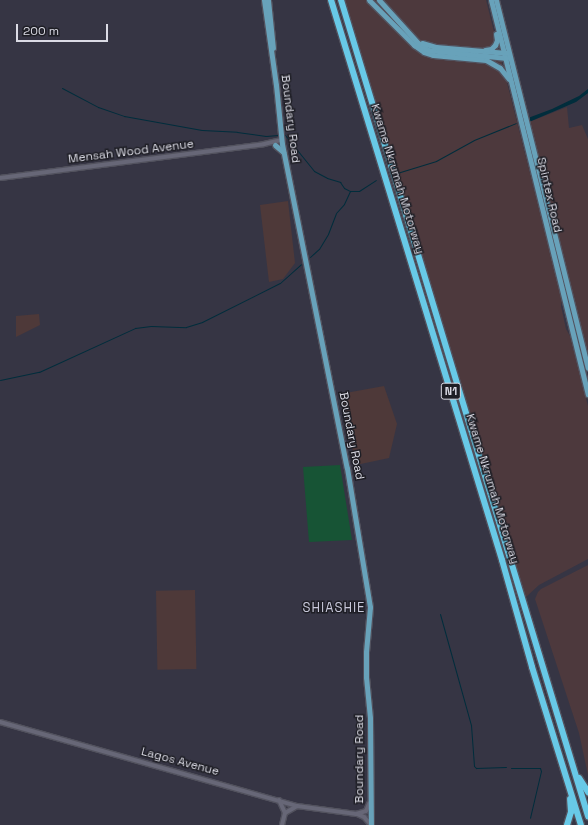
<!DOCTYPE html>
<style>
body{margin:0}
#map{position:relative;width:588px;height:825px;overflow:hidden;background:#363544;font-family:"Space Grotesk",sans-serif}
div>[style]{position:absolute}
.commercial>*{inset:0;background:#4d393d}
.education>*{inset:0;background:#4e3939;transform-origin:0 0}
.green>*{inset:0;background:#175435}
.water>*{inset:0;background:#012d3c}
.stream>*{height:1px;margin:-0.5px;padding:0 0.5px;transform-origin:0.5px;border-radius:0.5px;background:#012d3c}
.roads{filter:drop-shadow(1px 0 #52525e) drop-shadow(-1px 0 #52525e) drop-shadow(0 1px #52525e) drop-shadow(0 -1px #52525e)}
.minor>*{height:4px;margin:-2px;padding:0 2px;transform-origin:2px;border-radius:2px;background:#676777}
.major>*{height:5px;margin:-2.5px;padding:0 2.5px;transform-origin:2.5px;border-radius:2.5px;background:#68a2ba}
.highway>*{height:6px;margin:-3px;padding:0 3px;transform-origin:3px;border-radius:3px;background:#68c9e7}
span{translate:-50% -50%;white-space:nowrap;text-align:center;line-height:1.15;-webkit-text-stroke:3px #1e1e25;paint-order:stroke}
.shield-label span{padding:1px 3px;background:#1e1e25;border:1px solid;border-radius:3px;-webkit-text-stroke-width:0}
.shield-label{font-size:11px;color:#dbdbe5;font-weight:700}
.street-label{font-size:12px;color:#dbdbe5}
.neighbourhood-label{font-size:13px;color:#c9c9db;letter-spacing:1px}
.scale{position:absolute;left:16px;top:24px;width:92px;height:18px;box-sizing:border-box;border:2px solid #dbdbe5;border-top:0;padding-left:5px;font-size:12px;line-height:14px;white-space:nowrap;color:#dbdbe5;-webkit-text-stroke:3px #1e1e25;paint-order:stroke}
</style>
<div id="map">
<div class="commercial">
<i style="clip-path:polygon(342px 0,486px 0,562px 299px,561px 306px,566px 329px,570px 336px,588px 406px,588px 559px,539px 585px,525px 598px)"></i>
<i style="clip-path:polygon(567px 107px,569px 128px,582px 125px,588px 139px,588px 360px,529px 122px)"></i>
<i style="clip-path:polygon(588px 565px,588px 775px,579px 733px,535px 599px,538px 592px,541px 589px)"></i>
</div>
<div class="education">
<i style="clip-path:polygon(288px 201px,295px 263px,283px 279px,269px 282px,260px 205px)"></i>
<i style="clip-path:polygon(39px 314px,40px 325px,16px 337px,16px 316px)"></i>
<i style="clip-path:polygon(384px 386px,397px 424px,389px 458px,356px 465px,340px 394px)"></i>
<i style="left:195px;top:590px;width:79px;height:39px;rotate:89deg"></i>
</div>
<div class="green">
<i style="clip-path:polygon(340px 465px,352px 540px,309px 542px,303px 467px)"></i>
</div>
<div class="water">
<i style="clip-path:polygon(588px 89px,588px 93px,576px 102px,529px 122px,528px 118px,552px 109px,579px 96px)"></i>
</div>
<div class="stream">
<i style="left:62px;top:88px;width:41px;rotate:27.8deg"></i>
<i style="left:98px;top:107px;width:28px;rotate:19deg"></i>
<i style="left:124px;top:116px;width:79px;rotate:10.2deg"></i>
<i style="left:202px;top:130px;width:35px;rotate:3deg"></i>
<i style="left:237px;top:132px;width:29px;rotate:8deg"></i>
<i style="left:266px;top:136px;width:12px;rotate:-5deg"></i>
<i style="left:285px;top:135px;width:46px;rotate:51.1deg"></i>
<i style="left:314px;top:171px;width:15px;rotate:28deg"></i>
<i style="left:327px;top:178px;width:14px;rotate:17deg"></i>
<i style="left:340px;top:182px;width:7px;rotate:56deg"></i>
<i style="left:344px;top:188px;width:7px;rotate:27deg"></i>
<i style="left:397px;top:173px;width:41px;rotate:-17.1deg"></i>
<i style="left:436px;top:161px;width:43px;rotate:-28.9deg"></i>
<i style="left:474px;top:140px;width:45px;rotate:-22deg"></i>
<i style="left:310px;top:257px;width:12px;rotate:-42deg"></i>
<i style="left:319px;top:249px;width:17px;rotate:-59deg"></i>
<i style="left:328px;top:234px;width:22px;rotate:-69deg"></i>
<i style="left:336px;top:213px;width:12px;rotate:-48deg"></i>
<i style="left:344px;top:204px;width:14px;rotate:-65deg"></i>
<i style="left:350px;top:191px;width:9px"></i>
<i style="left:359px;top:191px;width:20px;rotate:-33deg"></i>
<i style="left:0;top:380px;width:40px;rotate:-12deg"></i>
<i style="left:39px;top:372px;width:106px;rotate:-24.6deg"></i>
<i style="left:135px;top:328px;width:16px;rotate:-7deg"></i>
<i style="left:151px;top:326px;width:35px;rotate:2deg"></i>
<i style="left:186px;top:327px;width:17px;rotate:-17deg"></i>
<i style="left:202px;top:322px;width:87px;rotate:-26.6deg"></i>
<i style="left:280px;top:283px;width:28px;rotate:-42deg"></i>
<i style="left:440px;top:614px;width:115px;rotate:74.4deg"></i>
<i style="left:471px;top:725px;width:41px;rotate:85.8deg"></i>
<i style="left:474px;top:766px;width:3px;rotate:45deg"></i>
<i style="left:476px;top:768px;width:30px;rotate:-2deg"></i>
<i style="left:511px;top:768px;width:29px"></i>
<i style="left:540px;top:768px;width:3px;rotate:72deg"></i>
<i style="left:541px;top:771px;width:48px;rotate:103.2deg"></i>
</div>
<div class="roads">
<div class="minor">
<i style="left:0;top:178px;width:266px;rotate:-7.3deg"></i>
<i style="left:264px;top:144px;width:17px;rotate:-13deg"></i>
<i style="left:0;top:722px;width:309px;rotate:15.8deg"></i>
<i style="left:297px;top:806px;width:60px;rotate:7.7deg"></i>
<i style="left:356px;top:814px;width:10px;rotate:-17deg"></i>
<i style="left:366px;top:811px;width:8px;rotate:-67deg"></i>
<i style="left:279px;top:800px;width:14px;rotate:65deg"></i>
<i style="left:357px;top:814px;width:8px;rotate:23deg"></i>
<i style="left:364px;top:817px;width:11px;rotate:49deg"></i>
<i style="left:282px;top:825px;width:12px;rotate:-76deg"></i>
<i style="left:285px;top:813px;width:14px;rotate:-30deg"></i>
</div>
<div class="major">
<i style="left:264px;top:0;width:86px;rotate:82deg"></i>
<i style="left:276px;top:85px;width:59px;rotate:84.2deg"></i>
<i style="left:282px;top:144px;width:330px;rotate:78.7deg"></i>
<i style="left:347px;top:468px;width:141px;rotate:80.6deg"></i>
<i style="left:370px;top:607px;width:45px;rotate:95.1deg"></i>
<i style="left:366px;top:652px;width:25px;rotate:90deg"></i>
<i style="left:366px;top:677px;width:41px;rotate:84.4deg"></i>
<i style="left:370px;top:718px;width:107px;rotate:89.5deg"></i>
<i style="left:268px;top:0;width:48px;rotate:84.1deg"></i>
<i style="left:369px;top:0;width:64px;rotate:45deg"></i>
<i style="left:414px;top:45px;width:12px;rotate:35deg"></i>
<i style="left:424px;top:52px;width:9px;rotate:18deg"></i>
<i style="left:433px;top:55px;width:53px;rotate:5.4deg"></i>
<i style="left:486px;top:60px;width:16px;rotate:30deg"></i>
<i style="left:500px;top:68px;width:14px;rotate:51deg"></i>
<i style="left:379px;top:0;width:58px;rotate:47.8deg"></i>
<i style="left:418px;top:43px;width:12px;rotate:35deg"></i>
<i style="left:428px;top:50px;width:79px;rotate:5.8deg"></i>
<i style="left:491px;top:0;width:406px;rotate:76.2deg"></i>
<i style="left:496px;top:0;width:379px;rotate:76deg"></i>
<i style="left:422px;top:43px;width:15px;rotate:16deg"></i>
<i style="left:436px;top:47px;width:71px;rotate:4.8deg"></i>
<i style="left:485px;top:50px;width:6px;rotate:-9deg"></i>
<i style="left:491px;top:49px;width:6px;rotate:-45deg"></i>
<i style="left:495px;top:45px;width:5px;rotate:-68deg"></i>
<i style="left:497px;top:40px;width:6px;rotate:-99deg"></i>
<i style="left:275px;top:145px;width:11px;rotate:41deg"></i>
</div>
<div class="highway">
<i style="left:331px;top:0;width:586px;rotate:73.02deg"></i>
<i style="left:502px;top:560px;width:111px;rotate:74.3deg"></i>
<i style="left:532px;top:667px;width:165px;rotate:72.8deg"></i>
<i style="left:341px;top:0;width:853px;rotate:73.16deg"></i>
<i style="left:579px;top:778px;width:17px;rotate:57deg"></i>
<i style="left:567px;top:825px;width:14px;rotate:-73deg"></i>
<i style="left:571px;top:812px;width:13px;rotate:-94deg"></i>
</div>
</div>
<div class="shield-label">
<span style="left:451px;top:391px">N1</span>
</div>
<div class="street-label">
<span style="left:290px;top:119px;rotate:83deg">Boundary Road</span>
<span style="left:131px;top:152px;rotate:-7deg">Mensah Wood Avenue</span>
<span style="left:397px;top:179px;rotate:73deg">Kwame Nkrumah Motorway</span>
<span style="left:549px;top:195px;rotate:77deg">Spintex Road</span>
<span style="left:351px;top:436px;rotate:79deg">Boundary Road</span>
<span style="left:492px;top:489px;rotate:73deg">Kwame Nkrumah Motorway</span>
<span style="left:360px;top:759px;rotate:-90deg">Boundary Road</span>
<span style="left:180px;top:762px;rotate:15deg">Lagos Avenue</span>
</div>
<div class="neighbourhood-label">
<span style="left:334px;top:608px">SHIASHIE</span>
</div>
<div class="scale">200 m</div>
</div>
